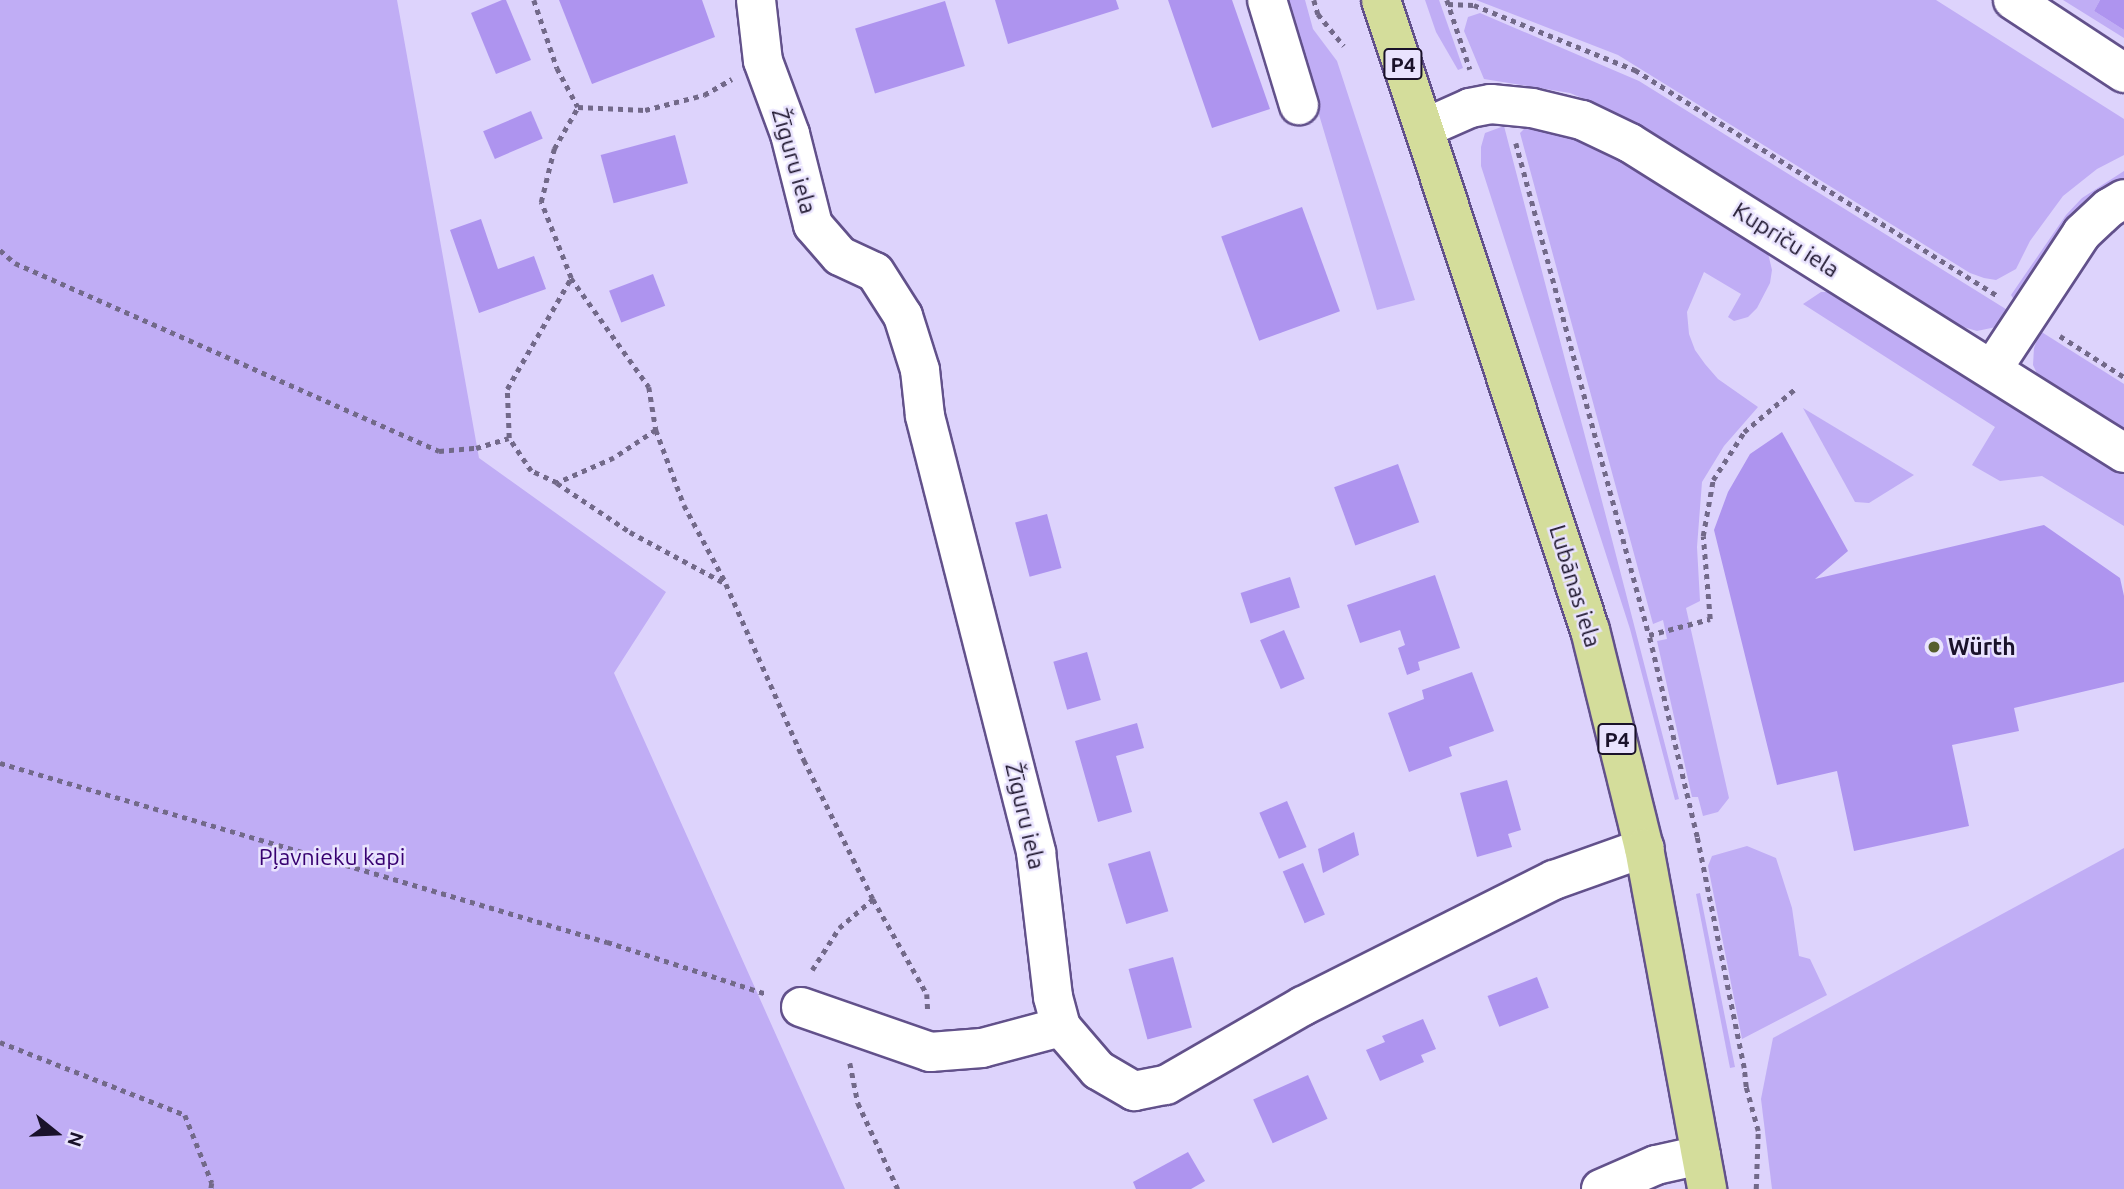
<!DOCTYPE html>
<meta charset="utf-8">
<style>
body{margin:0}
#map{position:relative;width:2124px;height:1189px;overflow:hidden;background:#ddd3fc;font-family:Ubuntu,sans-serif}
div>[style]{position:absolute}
.green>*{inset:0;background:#c0adf5}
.building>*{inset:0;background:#ae94ef;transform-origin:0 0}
.path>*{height:4.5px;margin-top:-2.25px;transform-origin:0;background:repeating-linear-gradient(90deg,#726989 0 5px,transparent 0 10px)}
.roads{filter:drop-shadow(2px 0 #62518b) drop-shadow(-2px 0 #62518b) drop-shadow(0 2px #62518b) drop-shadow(0 -2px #62518b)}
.minor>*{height:38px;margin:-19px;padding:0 19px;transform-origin:19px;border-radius:19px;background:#fff}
.major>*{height:38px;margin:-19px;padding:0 19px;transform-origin:19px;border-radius:19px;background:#d4dd9b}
.dots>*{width:19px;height:19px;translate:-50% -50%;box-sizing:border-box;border:4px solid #e9e3fe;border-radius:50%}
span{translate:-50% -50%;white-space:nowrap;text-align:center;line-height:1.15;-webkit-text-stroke:5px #e9e3fe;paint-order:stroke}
.shield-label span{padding:2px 5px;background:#e9e3fe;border:2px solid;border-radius:5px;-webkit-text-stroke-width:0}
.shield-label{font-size:21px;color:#1a122a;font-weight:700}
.street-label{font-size:23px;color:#1a122a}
.poi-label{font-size:23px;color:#1a122a;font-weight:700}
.left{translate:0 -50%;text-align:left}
.park-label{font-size:23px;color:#370070}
.north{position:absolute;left:21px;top:1098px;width:70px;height:70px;-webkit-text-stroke:5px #e9e3fe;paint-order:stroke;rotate:108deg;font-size:19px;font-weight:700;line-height:28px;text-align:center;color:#1a122a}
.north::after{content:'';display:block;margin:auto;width:24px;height:32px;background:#1a122a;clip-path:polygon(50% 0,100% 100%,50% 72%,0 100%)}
</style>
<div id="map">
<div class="green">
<i style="clip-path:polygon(0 0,397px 0,479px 458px,666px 592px,614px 673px,845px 1189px,0 1189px)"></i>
<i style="clip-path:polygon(1285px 0,1305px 0,1313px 29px,1337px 61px,1415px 300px,1377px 310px)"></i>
<i style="clip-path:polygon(1425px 0,1439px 0,1463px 68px,1458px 70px,1436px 32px)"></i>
<i style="clip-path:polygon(1476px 0,1936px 0,2124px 119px,2124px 155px,2097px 169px,2063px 196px,2030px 241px,2016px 269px,1996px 280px,1984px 278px,1970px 273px,1618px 55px)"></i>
<i style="clip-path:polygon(2063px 0,2100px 0,2094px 11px,2124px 30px,2124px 38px)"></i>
<i style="clip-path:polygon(1480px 13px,1639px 81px,2009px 311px,1996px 327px,1977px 331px,1953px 324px,1712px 169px,1608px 109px,1570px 93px,1484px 79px,1464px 31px,1468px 17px)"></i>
<i style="clip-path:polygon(1504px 126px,1609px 528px,1679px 799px,1675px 800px,1630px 629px,1481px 166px,1481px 147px,1485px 133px)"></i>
<i style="clip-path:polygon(1525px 128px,1609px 147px,1767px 249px,1772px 270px,1770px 283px,1757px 308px,1748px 317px,1734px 321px,1728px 317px,1741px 294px,1704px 272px,1687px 312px,1689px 334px,1695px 350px,1705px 364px,1718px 379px,1758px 407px,1724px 446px,1702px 482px,1697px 547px,1700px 601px,1686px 608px,1729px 798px,1718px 812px,1703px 816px,1698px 797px,1692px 797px,1657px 641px,1667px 639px,1663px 620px,1653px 624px,1520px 133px)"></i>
<i style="clip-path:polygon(2124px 171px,2124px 179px,2086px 202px,2066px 224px,2016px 303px,2011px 295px,2066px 215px,2082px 198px)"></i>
<i style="clip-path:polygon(1821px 292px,1837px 292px,2124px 470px,2124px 526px,2042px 476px,2000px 481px,1972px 465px,1995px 427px,1803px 304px)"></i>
<i style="clip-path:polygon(2040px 331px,2124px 384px,2124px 433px,2040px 380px,2033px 365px,2034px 348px)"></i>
<i style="clip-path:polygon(1803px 408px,1914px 475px,1869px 503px,1855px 502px)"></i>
<i style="clip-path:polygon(1747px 846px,1776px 858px,1792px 908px,1799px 956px,1810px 959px,1827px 995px,1742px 1039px,1708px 866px,1712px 856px)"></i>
<i style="clip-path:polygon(2124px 848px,2124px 1189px,1772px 1189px,1761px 1099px,1773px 1038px)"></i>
<i style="clip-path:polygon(1700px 893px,1735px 1067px,1730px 1068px,1696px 894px)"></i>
</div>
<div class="building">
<i style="clip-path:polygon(502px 0,506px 0,531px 60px,496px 74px,471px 13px)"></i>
<i style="clip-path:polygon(559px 0,702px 0,715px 37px,592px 84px)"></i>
<i style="clip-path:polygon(995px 0,1116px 0,1119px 9px,1008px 44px)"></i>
<i style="clip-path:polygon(1168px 0,1232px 0,1270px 109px,1212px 128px)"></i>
<i style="clip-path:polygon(2100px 0,2124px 0,2124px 30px,2094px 11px)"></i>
<i style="left:945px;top:1px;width:68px;height:94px;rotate:73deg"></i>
<i style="left:531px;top:111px;width:30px;height:52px;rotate:67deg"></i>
<i style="left:675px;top:135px;width:50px;height:77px;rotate:75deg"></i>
<i style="left:1302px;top:207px;width:111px;height:86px;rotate:70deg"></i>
<i style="clip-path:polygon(481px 219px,498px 269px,534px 256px,546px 289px,479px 313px,450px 230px)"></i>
<i style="left:653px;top:274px;width:34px;height:47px;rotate:69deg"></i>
<i style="clip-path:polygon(1782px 432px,1848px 551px,1815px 579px,2044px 525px,2120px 578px,2124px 596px,2124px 682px,2014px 708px,2019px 731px,1952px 745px,1969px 826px,1854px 851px,1837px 771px,1777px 785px,1714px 530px,1728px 492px,1750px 454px)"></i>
<i style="left:1398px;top:464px;width:62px;height:68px;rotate:70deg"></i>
<i style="left:1047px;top:514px;width:56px;height:33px;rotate:75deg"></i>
<i style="clip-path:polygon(1435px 575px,1460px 648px,1418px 662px,1420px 670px,1407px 675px,1398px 648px,1405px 645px,1400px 630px,1360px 643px,1347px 605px)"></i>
<i style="left:1290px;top:577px;width:32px;height:52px;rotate:72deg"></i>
<i style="left:1284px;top:630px;width:53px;height:26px;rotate:67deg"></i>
<i style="left:1087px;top:652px;width:50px;height:35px;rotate:74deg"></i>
<i style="clip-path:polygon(1472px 672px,1494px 731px,1449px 747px,1452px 756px,1409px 772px,1388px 713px,1424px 699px,1422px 690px)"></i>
<i style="clip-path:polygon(1137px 723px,1144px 748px,1116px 756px,1132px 812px,1098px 822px,1075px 741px)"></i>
<i style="clip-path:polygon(1507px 780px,1521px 830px,1508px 834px,1512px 847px,1477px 857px,1460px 793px)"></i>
<i style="left:1287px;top:801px;width:50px;height:30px;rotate:67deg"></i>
<i style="clip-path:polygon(1354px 832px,1359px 855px,1323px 873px,1318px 849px)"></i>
<i style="left:1150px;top:851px;width:63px;height:44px;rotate:73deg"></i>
<i style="left:1303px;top:863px;width:56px;height:22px;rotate:67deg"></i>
<i style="left:1173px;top:957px;width:73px;height:46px;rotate:75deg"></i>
<i style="left:1537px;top:977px;width:33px;height:53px;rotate:69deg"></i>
<i style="clip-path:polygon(1423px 1019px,1436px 1049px,1421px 1055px,1424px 1062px,1380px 1081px,1366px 1050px,1385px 1042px,1382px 1036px)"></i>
<i style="left:1308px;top:1075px;width:48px;height:60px;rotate:66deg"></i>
<i style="clip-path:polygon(1188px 1152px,1205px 1181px,1191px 1189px,1136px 1189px,1133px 1182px)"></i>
</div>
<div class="path">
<i style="left:534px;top:0;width:72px;rotate:71.3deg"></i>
<i style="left:557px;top:68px;width:44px;rotate:61.7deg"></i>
<i style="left:1314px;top:0;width:15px;rotate:74deg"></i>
<i style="left:1318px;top:14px;width:41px;rotate:50.9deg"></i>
<i style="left:1447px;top:0;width:73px;rotate:71.6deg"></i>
<i style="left:1448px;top:4px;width:26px;rotate:2deg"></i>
<i style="left:1474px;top:5px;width:174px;rotate:22deg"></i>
<i style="left:1635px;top:70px;width:426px;rotate:31.9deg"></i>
<i style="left:1516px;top:143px;width:510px;rotate:74.87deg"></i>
<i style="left:0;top:250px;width:20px;rotate:41deg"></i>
<i style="left:15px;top:263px;width:464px;rotate:23.9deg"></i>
<i style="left:439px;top:451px;width:37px;rotate:-5deg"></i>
<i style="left:476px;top:448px;width:34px;rotate:-17deg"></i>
<i style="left:571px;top:278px;width:134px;rotate:54.4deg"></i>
<i style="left:649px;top:387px;width:44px;rotate:80.8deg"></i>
<i style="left:656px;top:430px;width:50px;rotate:146.3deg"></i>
<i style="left:614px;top:458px;width:62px;rotate:156.3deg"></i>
<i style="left:557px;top:483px;width:29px;rotate:-155deg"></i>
<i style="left:531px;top:471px;width:40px;rotate:-124deg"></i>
<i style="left:509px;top:438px;width:49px;rotate:-92.3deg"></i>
<i style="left:507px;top:389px;width:128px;rotate:-60deg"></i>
<i style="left:571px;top:278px;width:82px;rotate:-111.5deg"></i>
<i style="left:541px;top:202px;width:55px;rotate:-76.2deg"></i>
<i style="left:554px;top:149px;width:48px;rotate:-60.3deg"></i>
<i style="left:578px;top:107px;width:67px;rotate:2.6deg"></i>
<i style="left:645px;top:110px;width:61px;rotate:-14.3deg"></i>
<i style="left:704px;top:95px;width:32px;rotate:-30deg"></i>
<i style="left:2060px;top:336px;width:76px;rotate:32.6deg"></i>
<i style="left:656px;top:430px;width:80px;rotate:69.5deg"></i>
<i style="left:684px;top:505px;width:89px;rotate:61.7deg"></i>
<i style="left:557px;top:483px;width:88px;rotate:33.9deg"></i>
<i style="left:630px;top:532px;width:109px;rotate:28.4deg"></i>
<i style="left:726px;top:584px;width:193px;rotate:66.1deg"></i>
<i style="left:804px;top:760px;width:155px;rotate:63.6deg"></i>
<i style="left:873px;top:899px;width:109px;rotate:60.4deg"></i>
<i style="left:927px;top:994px;width:18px;rotate:87deg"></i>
<i style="left:0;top:763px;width:633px;rotate:16.43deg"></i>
<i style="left:607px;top:942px;width:168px;rotate:18deg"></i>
<i style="left:812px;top:970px;width:50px;rotate:-57.3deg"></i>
<i style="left:839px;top:928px;width:45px;rotate:-40.5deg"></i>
<i style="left:0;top:1042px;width:199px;rotate:21.5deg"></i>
<i style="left:185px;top:1115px;width:73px;rotate:68.3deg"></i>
<i style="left:212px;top:1183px;width:6px;rotate:99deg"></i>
<i style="left:850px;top:1063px;width:41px;rotate:78.7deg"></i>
<i style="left:858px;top:1103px;width:95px;rotate:65.1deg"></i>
<i style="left:1756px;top:1189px;width:58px;rotate:-88deg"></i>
<i style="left:1758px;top:1131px;width:46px;rotate:-105.3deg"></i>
<i style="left:1746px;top:1087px;width:19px;rotate:-96deg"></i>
<i style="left:1744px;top:1068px;width:236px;rotate:-101.5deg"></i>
<i style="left:1697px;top:837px;width:208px;rotate:-103.4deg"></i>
<i style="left:1649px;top:635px;width:63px;rotate:-14.7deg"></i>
<i style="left:1710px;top:619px;width:83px;rotate:-94.8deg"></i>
<i style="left:1703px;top:536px;width:57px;rotate:-79.9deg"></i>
<i style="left:1713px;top:480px;width:57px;rotate:-57.1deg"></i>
<i style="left:1744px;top:432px;width:68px;rotate:-40.2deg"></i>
</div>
<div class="roads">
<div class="minor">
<i style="left:756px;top:0;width:61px;rotate:83.5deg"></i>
<i style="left:763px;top:61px;width:78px;rotate:69.7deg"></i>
<i style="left:790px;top:134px;width:94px;rotate:75.8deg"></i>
<i style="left:813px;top:225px;width:41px;rotate:48.9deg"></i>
<i style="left:840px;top:256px;width:38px;rotate:25deg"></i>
<i style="left:875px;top:272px;width:52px;rotate:57.5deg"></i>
<i style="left:903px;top:316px;width:57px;rotate:72.5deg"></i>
<i style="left:920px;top:370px;width:46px;rotate:83.8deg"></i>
<i style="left:925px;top:416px;width:450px;rotate:75.7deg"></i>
<i style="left:1036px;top:852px;width:146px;rotate:83.3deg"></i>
<i style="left:1053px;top:997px;width:31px;rotate:75deg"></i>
<i style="left:1061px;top:1027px;width:57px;rotate:49.3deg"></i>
<i style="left:1098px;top:1070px;width:42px;rotate:30.3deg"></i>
<i style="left:1134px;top:1091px;width:33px;rotate:-11deg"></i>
<i style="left:1166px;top:1085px;width:158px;rotate:-30deg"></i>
<i style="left:1303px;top:1006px;width:281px;rotate:-26.7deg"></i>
<i style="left:1554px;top:880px;width:96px;rotate:-19.6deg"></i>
<i style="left:1267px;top:0;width:110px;rotate:73.1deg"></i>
<i style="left:2013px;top:0;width:133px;rotate:33.3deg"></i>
<i style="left:1425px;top:128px;width:49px;rotate:-24deg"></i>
<i style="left:1470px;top:108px;width:21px;rotate:-11deg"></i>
<i style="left:1491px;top:104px;width:41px;rotate:5.6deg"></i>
<i style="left:1532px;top:108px;width:51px;rotate:13.5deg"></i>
<i style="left:1582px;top:120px;width:53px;rotate:25.6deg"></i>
<i style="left:1630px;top:143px;width:583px;rotate:32.11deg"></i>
<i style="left:1993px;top:368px;width:162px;rotate:-56.6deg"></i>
<i style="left:2082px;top:233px;width:37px;rotate:-43deg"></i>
<i style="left:2109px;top:208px;width:17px;rotate:-31deg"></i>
<i style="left:801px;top:1007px;width:137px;rotate:19.2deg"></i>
<i style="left:930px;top:1052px;width:52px;rotate:-4.4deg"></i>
<i style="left:982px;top:1048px;width:82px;rotate:-14.9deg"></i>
<i style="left:1601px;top:1189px;width:60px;rotate:-23.6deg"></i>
<i style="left:1656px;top:1165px;width:46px;rotate:-12.5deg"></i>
</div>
<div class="major">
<i style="left:1381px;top:0;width:664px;rotate:71.65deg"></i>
<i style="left:1590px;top:630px;width:225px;rotate:76.1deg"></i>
<i style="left:1644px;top:848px;width:347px;rotate:79.5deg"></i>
</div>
</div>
<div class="dots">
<i style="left:1934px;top:647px;background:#565d2c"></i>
</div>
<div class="shield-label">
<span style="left:1403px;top:64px">P4</span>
<span style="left:1617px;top:739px">P4</span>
</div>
<div class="street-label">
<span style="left:794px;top:161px;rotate:74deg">Žīguru iela</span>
<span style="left:1786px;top:240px;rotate:32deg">Kupriču iela</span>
<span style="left:1575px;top:586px;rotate:73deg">Lubānas iela</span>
<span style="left:1025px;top:816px;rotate:77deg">Žīguru iela</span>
</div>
<div class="poi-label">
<span class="left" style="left:1948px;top:647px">Würth</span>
</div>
<div class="park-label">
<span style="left:332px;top:857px">Pļavnieku kapi</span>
</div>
<div class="north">N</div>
</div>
